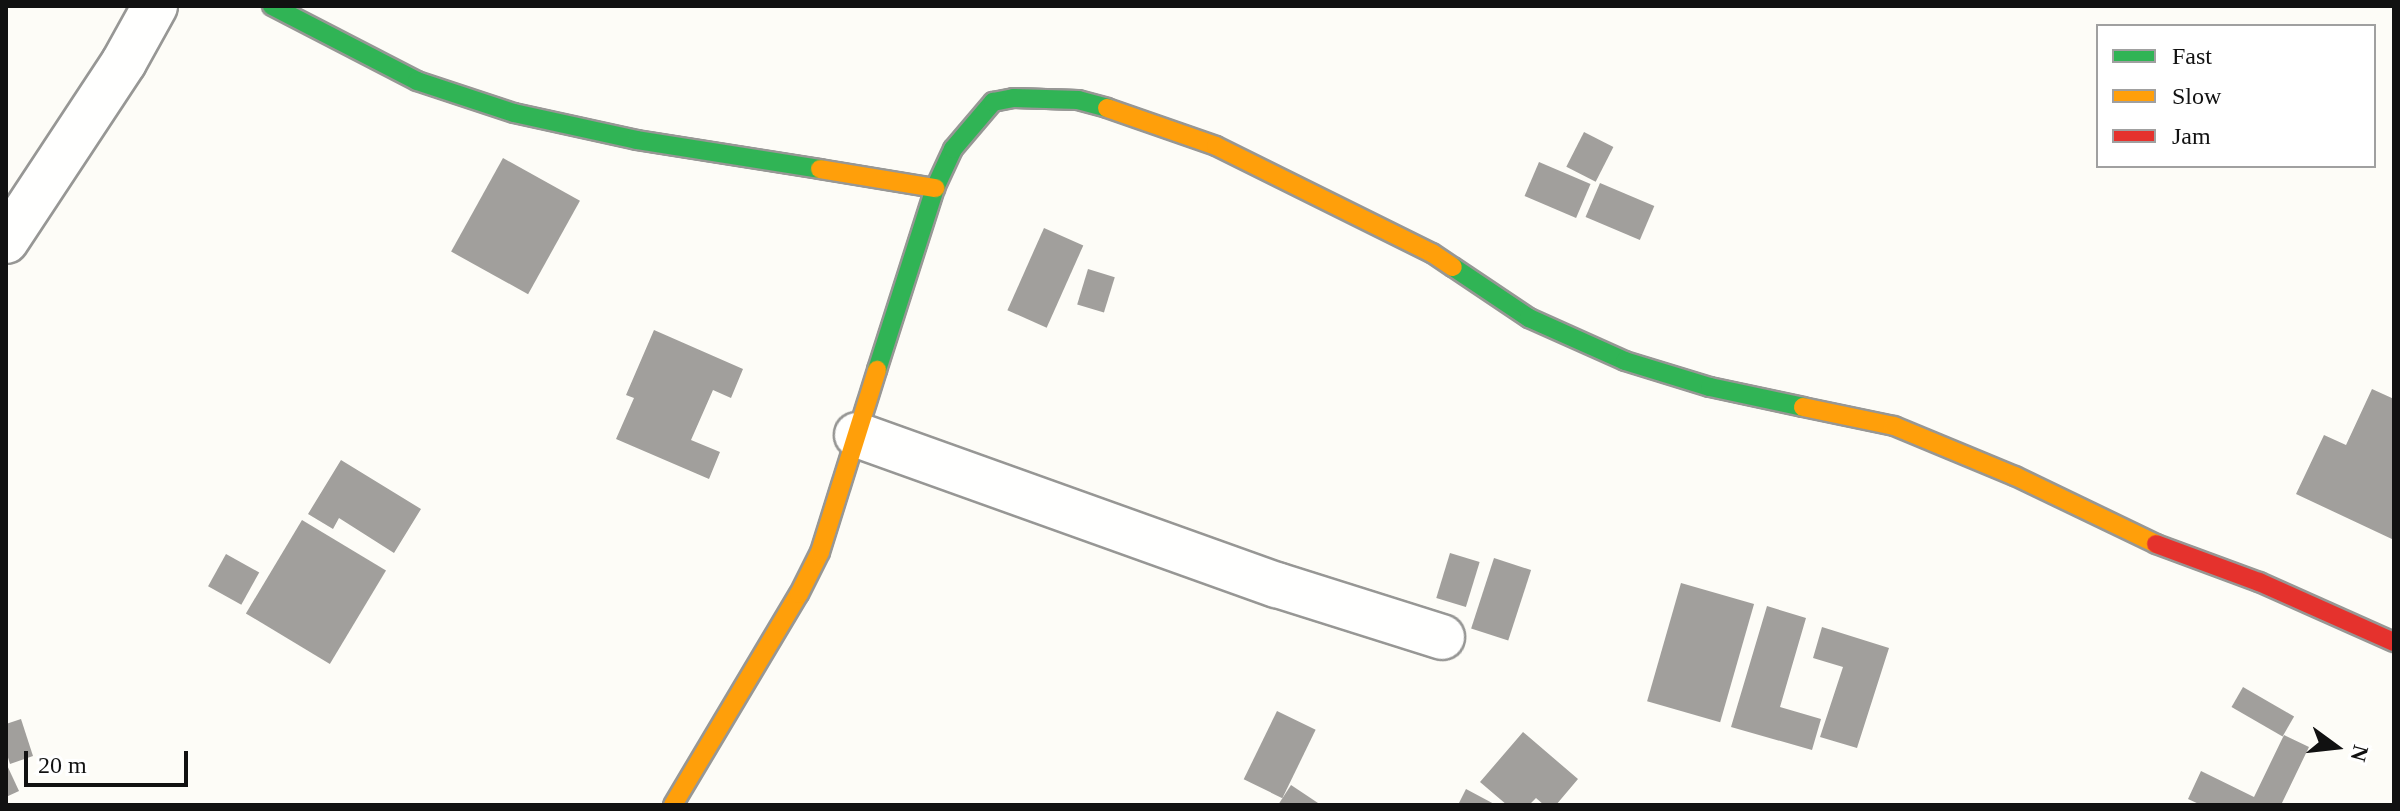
<!DOCTYPE html>
<style>
body{margin:0}
#map{position:relative;width:2400px;height:811px;overflow:hidden;background:#fdfcf7;font-family:Georgia,serif}
div>[style]{position:absolute}
.building>*{inset:0;background:#a19f9c;transform-origin:0 0}
.roads{filter:drop-shadow(2px 0 #979795) drop-shadow(-2px 0 #979795) drop-shadow(0 2px #979795) drop-shadow(0 -2px #979795)}
.street>*{height:44px;margin:-22px;padding:0 22px;transform-origin:22px;border-radius:22px;background:#fffffe}
.fast>*{height:18px;margin:-9px;padding:0 9px;transform-origin:9px;border-radius:9px;background:#30b455}
.slow>*{height:18px;margin:-9px;padding:0 9px;transform-origin:9px;border-radius:9px;background:#ff9f0a}
.jam>*{height:18px;margin:-9px;padding:0 9px;transform-origin:9px;border-radius:9px;background:#e5322d}
span{translate:-50% -50%;white-space:nowrap;text-align:center;line-height:1.15;-webkit-text-stroke:8px #fff;paint-order:stroke}
.frame{position:absolute;inset:0;border:8px solid #111;pointer-events:none}
.legend{position:absolute;left:2096px;top:24px;width:280px;height:144px;box-sizing:border-box;background:#fff;border:2px solid #a0a0a0;margin:0;padding:10px 14px;list-style:none;font-size:24px;color:#111}
.legend li{display:flex;align-items:center;gap:16px;height:40px}
.legend b{width:40px;border:2px solid #a0a0a0}
.north{position:absolute;left:2296px;top:707px;width:80px;height:80px;-webkit-text-stroke:6px #fff;paint-order:stroke;rotate:105deg;font-size:22px;font-weight:700;line-height:32px;text-align:center;color:#111}
.north::after{content:'';display:block;margin:auto;width:28px;height:36px;background:#111;clip-path:polygon(50% 0,100% 100%,50% 72%,0 100%)}
.scale{position:absolute;left:24px;top:751px;width:164px;height:36px;box-sizing:border-box;border:4px solid #111;border-top:0;padding-left:10px;font-size:24px;line-height:28px;white-space:nowrap;color:#111;-webkit-text-stroke:6px #fff;paint-order:stroke}
</style>
<div id="map">
<div class="building">
<i style="left:1584px;top:132px;width:33px;height:39px;rotate:27deg"></i>
<i style="left:503px;top:158px;width:88px;height:107px;rotate:29deg"></i>
<i style="left:1539px;top:162px;width:56px;height:37px;rotate:23deg"></i>
<i style="left:1600px;top:183px;width:59px;height:37px;rotate:23deg"></i>
<i style="left:1044px;top:228px;width:43px;height:90px;rotate:24deg"></i>
<i style="left:1088px;top:269px;width:28px;height:37px;rotate:17deg"></i>
<i style="clip-path:polygon(654px 330px,743px 369px,731px 398px,713px 390px,691px 440px,720px 452px,709px 479px,616px 439px,634px 398px,626px 395px)"></i>
<i style="clip-path:polygon(2372px 389px,2394px 399px,2394px 540px,2296px 494px,2324px 435px,2346px 445px)"></i>
<i style="clip-path:polygon(341px 460px,421px 509px,394px 553px,339px 518px,333px 529px,308px 514px)"></i>
<i style="left:302px;top:520px;width:98px;height:109px;rotate:31deg"></i>
<i style="left:1450px;top:553px;width:31px;height:47px;rotate:17deg"></i>
<i style="left:226px;top:554px;width:38px;height:37px;rotate:29deg"></i>
<i style="left:1494px;top:558px;width:39px;height:74px;rotate:18deg"></i>
<i style="left:1681px;top:583px;width:76px;height:123px;rotate:16deg"></i>
<i style="clip-path:polygon(1767px 606px,1806px 618px,1780px 707px,1821px 719px,1812px 750px,1731px 727px)"></i>
<i style="clip-path:polygon(1822px 627px,1889px 648px,1857px 748px,1820px 737px,1843px 667px,1813px 658px)"></i>
<i style="left:2243px;top:687px;width:59px;height:23px;rotate:30deg"></i>
<i style="left:1277px;top:711px;width:43px;height:76px;rotate:26deg"></i>
<i style="clip-path:polygon(21px 719px,33px 756px,10px 764px,6px 751px,6px 724px)"></i>
<i style="clip-path:polygon(1523px 732px,1578px 779px,1556px 805px,1544px 805px,1536px 798px,1529px 805px,1507px 805px,1480px 782px)"></i>
<i style="clip-path:polygon(2284px 735px,2309px 747px,2281px 805px,2201px 805px,2188px 799px,2201px 771px,2254px 797px)"></i>
<i style="clip-path:polygon(6px 763px,19px 791px,6px 797px)"></i>
<i style="clip-path:polygon(1291px 785px,1321px 805px,1278px 805px)"></i>
<i style="clip-path:polygon(1466px 789px,1496px 805px,1458px 805px)"></i>
</div>
<div class="roads">
<div class="street">
<i style="left:6px;top:241px;width:214px;rotate:-56.6deg"></i>
<i style="left:124px;top:62px;width:64px;rotate:-61deg"></i>
<i style="left:857px;top:435px;width:446px;rotate:19.7deg"></i>
<i style="left:1277px;top:585px;width:173px;rotate:17.5deg"></i>
</div>
<div class="fast">
<i style="left:272px;top:6px;width:163px;rotate:27.3deg"></i>
<i style="left:417px;top:81px;width:102px;rotate:18.3deg"></i>
<i style="left:514px;top:113px;width:126px;rotate:12.4deg"></i>
<i style="left:637px;top:140px;width:185px;rotate:9deg"></i>
<i style="left:1453px;top:267px;width:92px;rotate:33.9deg"></i>
<i style="left:1529px;top:318px;width:105px;rotate:24.1deg"></i>
<i style="left:1625px;top:361px;width:89px;rotate:17deg"></i>
<i style="left:1710px;top:387px;width:95px;rotate:12.1deg"></i>
<i style="left:877px;top:370px;width:191px;rotate:-72.3deg"></i>
<i style="left:935px;top:188px;width:43px;rotate:-65.2deg"></i>
<i style="left:953px;top:149px;width:62px;rotate:-49.6deg"></i>
<i style="left:993px;top:102px;width:21px;rotate:-11deg"></i>
<i style="left:1014px;top:98px;width:64px;rotate:1.8deg"></i>
<i style="left:1078px;top:100px;width:30px;rotate:15deg"></i>
</div>
<div class="slow">
<i style="left:1107px;top:108px;width:115px;rotate:19.2deg"></i>
<i style="left:1216px;top:146px;width:241px;rotate:26.4deg"></i>
<i style="left:1432px;top:253px;width:25px;rotate:34deg"></i>
<i style="left:820px;top:169px;width:117px;rotate:9.4deg"></i>
<i style="left:1803px;top:407px;width:93px;rotate:11.8deg"></i>
<i style="left:1894px;top:426px;width:131px;rotate:22.5deg"></i>
<i style="left:2015px;top:476px;width:157px;rotate:25.7deg"></i>
<i style="left:673px;top:805px;width:246px;rotate:-59.2deg"></i>
<i style="left:799px;top:594px;width:47px;rotate:-63.4deg"></i>
<i style="left:820px;top:552px;width:191px;rotate:-72.6deg"></i>
</div>
<div class="jam">
<i style="left:2156px;top:544px;width:110px;rotate:20.3deg"></i>
<i style="left:2259px;top:582px;width:148px;rotate:24deg"></i>
</div>
</div>
<div class="frame"></div>
<ul class="legend">
<li><b style="height:10px;background:#30b455"></b>Fast</li>
<li><b style="height:10px;background:#ff9f0a"></b>Slow</li>
<li><b style="height:10px;background:#e5322d"></b>Jam</li>
</ul>
<div class="north">N</div>
<div class="scale">20 m</div>
</div>
